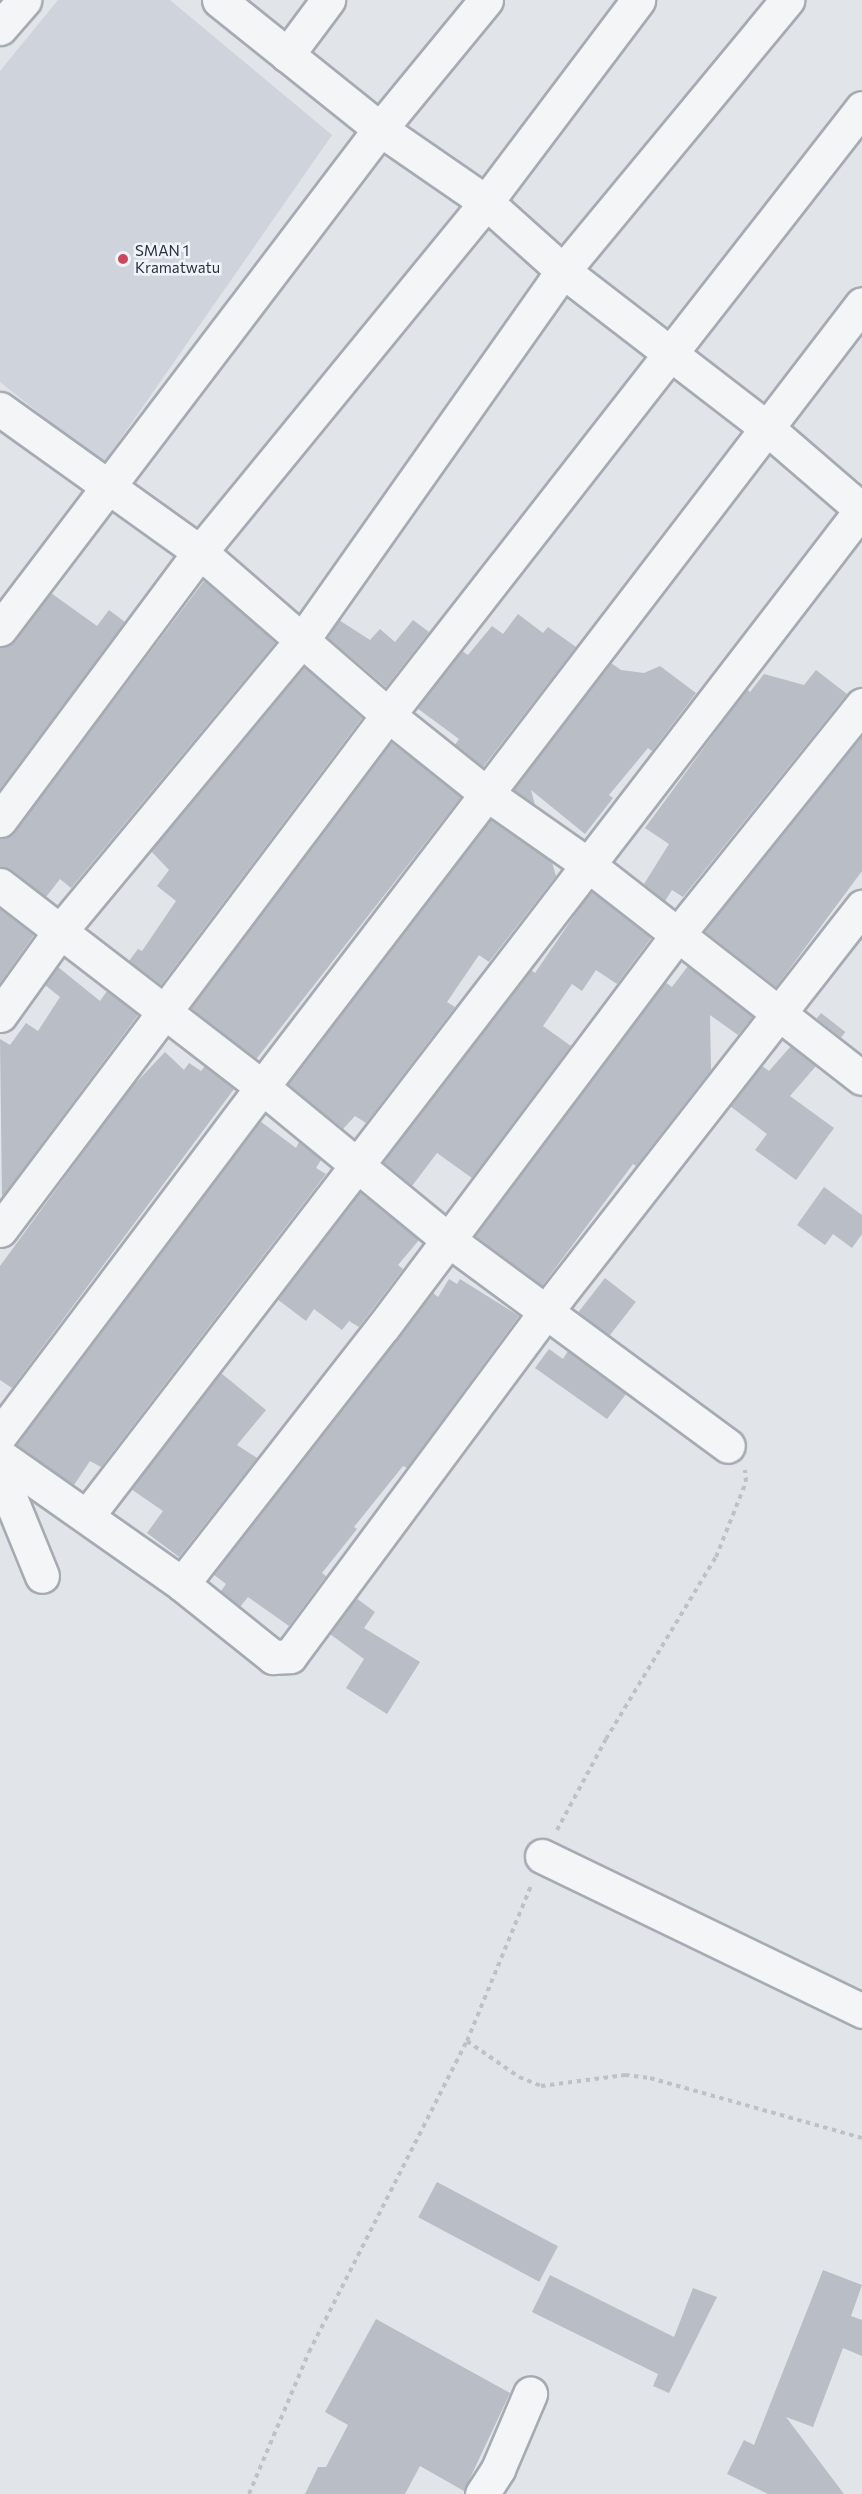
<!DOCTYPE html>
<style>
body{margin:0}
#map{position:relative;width:862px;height:2494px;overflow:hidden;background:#e1e4e9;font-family:Commissioner,sans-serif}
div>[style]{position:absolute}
.built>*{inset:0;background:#cfd3db}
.building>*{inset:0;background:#b8bdc6;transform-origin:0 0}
.path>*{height:4px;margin-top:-2px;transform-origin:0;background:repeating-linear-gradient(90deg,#bec2c7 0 4.5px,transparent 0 9px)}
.roads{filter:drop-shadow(2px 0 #a6abb3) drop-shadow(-2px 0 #a6abb3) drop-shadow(0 2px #a6abb3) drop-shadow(0 -2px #a6abb3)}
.minor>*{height:33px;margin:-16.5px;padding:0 16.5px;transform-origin:16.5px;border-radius:16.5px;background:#f3f5f7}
.dots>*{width:16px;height:16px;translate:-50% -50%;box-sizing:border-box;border:3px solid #f0f3f7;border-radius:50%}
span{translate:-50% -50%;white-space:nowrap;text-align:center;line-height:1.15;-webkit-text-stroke:5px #f0f3f7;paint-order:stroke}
.poi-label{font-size:15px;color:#293240}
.left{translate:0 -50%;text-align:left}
</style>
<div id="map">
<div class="built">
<i style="clip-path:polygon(58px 0,170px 0,332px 135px,103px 464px,0 382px,0 71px)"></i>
</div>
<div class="building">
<i style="clip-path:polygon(204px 581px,276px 642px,71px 888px,60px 879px,46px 897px,11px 870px,0 867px,0 838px,15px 831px)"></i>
<i style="clip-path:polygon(51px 593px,97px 626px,109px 610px,125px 622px,0 789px,0 647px,15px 640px)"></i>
<i style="clip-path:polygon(518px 614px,543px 633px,548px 627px,576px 647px,483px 767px,455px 745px,459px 739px,417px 708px,462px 651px,468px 655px,492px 626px,503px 634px)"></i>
<i style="clip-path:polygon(339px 620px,370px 640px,380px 629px,395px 642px,413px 620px,429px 632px,386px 687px,327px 637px)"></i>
<i style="clip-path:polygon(611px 663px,621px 670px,644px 673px,660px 666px,696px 693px,652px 751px,648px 748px,609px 795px,613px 798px,585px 834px,531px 790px,535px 805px,513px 790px)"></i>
<i style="clip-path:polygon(304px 667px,362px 718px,161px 985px,129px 961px,138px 949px,142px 951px,176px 901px,157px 886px,169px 870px,151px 851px)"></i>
<i style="clip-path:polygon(816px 670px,847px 694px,683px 897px,672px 890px,665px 901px,644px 884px,669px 844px,645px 828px,747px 689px,750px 692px,764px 674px,804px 685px)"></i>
<i style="clip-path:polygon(862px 735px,862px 871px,776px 987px,704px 931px)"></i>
<i style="left:391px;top:742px;width:89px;height:333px;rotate:38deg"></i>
<i style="clip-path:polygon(491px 819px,552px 862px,556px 876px,489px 962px,479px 955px,447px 1002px,455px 1007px,366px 1123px,355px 1116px,343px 1129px,288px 1084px)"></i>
<i style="clip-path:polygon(591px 891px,651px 938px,649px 941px,617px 984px,596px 970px,582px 991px,572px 984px,543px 1026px,571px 1046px,472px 1178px,437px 1153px,412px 1186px,383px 1162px,531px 970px,535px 973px)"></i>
<i style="clip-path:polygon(0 909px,34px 935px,0 983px)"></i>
<i style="clip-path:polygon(688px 966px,753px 1017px,738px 1035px,710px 1015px,711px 1070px,636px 1166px,633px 1164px,542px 1286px,475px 1236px,665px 982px,672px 987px)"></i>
<i style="clip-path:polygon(58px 967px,100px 1001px,107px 991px,138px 1015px,2px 1197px,0 1039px,10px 1045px,26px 1023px,38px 1031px,60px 997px,45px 985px)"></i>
<i style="left:821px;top:1013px;width:31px;height:7px;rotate:38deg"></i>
<i style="clip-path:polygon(791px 1046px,816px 1066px,790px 1096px,834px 1128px,796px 1180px,755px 1150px,767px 1134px,730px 1106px,762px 1066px,769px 1071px)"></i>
<i style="clip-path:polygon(165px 1052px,184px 1070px,189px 1063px,201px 1071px,205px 1066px,234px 1089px,12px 1388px,0 1380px,0 1266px,128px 1091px)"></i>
<i style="clip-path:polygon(260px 1121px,296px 1148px,299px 1142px,321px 1160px,316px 1168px,326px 1174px,101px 1467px,90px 1461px,74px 1485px,16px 1445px)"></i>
<i style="clip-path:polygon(824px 1187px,862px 1215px,862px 1234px,852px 1248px,833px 1234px,825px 1245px,797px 1225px)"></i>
<i style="clip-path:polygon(360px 1192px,419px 1240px,398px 1265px,403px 1269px,359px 1327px,349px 1321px,342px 1330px,314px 1309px,306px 1321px,277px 1299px)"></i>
<i style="left:605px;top:1278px;width:39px;height:43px;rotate:38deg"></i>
<i style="clip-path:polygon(449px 1279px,457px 1284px,460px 1279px,519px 1316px,407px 1468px,403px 1466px,354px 1527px,357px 1529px,322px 1573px,326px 1576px,289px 1626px,248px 1597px,240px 1607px,221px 1591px,226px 1584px,213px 1574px,432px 1292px,438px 1297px)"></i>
<i style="clip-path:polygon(549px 1349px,563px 1359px,568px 1351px,626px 1394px,607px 1419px,535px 1368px)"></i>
<i style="clip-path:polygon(221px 1373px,266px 1410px,237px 1445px,257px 1458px,179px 1557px,147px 1533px,163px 1511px,131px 1489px)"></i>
<i style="clip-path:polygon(356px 1598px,375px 1612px,364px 1628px,420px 1662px,387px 1714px,346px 1688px,364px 1659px,330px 1634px)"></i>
<i style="left:437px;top:2182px;width:137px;height:40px;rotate:28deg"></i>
<i style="clip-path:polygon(823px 2270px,862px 2285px,851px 2316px,862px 2320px,862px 2356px,843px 2348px,813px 2427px,786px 2417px,844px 2494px,768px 2494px,727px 2474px,744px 2440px,754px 2445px)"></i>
<i style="clip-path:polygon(550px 2275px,674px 2337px,693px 2288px,717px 2297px,669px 2393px,653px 2386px,658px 2374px,532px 2312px)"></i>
<i style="clip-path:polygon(376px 2319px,510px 2393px,464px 2491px,420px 2466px,405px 2494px,305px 2494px,318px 2467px,326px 2467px,348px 2425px,325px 2412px)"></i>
</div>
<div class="path">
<i style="left:557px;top:1830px;width:103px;rotate:-61.7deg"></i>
<i style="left:606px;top:1739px;width:213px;rotate:-58.9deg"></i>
<i style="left:716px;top:1557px;width:81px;rotate:-68.2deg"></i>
<i style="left:746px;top:1482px;width:12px;rotate:-95deg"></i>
<i style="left:467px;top:2041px;width:63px;rotate:34.7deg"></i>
<i style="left:519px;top:2077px;width:24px;rotate:22deg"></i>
<i style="left:541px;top:2086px;width:85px;rotate:-7.5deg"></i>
<i style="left:625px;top:2075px;width:25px;rotate:7deg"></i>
<i style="left:650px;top:2078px;width:220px;rotate:15.8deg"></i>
<i style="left:249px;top:2494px;width:154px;rotate:-67.1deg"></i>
<i style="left:309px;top:2352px;width:349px;rotate:-63.1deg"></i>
<i style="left:467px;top:2041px;width:171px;rotate:-67.6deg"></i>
</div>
<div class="roads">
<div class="minor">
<i style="left:219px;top:0;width:206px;rotate:38.7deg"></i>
<i style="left:380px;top:129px;width:129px;rotate:34.6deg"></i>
<i style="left:486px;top:202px;width:103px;rotate:41.9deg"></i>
<i style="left:563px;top:271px;width:259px;rotate:37.6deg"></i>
<i style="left:768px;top:429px;width:124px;rotate:40.8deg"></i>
<i style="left:0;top:28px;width:37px;rotate:-49deg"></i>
<i style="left:287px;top:55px;width:69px;rotate:-53.3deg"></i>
<i style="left:0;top:409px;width:246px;rotate:35.6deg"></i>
<i style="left:200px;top:552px;width:249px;rotate:40.9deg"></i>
<i style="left:388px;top:715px;width:127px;rotate:38.6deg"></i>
<i style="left:487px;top:794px;width:122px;rotate:35deg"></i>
<i style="left:587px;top:864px;width:348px;rotate:37.9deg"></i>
<i style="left:0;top:629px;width:628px;rotate:-52.77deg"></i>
<i style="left:380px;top:129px;width:167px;rotate:-50.6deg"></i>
<i style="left:0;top:820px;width:334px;rotate:-53.3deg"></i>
<i style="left:200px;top:552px;width:452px;rotate:-50.7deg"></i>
<i style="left:486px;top:202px;width:253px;rotate:-53deg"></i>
<i style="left:0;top:885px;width:331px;rotate:37.6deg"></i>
<i style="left:262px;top:1087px;width:238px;rotate:39.4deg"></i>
<i style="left:446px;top:1238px;width:350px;rotate:36.4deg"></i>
<i style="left:0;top:1015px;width:105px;rotate:-54.3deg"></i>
<i style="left:61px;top:930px;width:378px;rotate:-50.3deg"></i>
<i style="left:303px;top:639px;width:451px;rotate:-54.8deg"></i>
<i style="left:563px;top:271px;width:352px;rotate:-50.4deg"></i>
<i style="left:0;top:1230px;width:645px;rotate:-53.01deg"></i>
<i style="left:388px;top:715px;width:770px;rotate:-52.01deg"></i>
<i style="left:0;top:1435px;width:436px;rotate:-53deg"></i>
<i style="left:262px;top:1087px;width:986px;rotate:-52.54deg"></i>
<i style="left:0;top:1456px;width:223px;rotate:35.1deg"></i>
<i style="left:182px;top:1584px;width:117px;rotate:38.7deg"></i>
<i style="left:273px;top:1657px;width:17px;rotate:-3deg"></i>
<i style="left:290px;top:1656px;width:431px;rotate:-53.4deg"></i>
<i style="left:547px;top:1310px;width:512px;rotate:-51.99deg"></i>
<i style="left:0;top:1473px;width:111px;rotate:67.8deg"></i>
<i style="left:87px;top:1516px;width:1271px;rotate:-52.42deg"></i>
<i style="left:182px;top:1584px;width:326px;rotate:-52deg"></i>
<i style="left:383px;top:1327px;width:491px;rotate:-53.1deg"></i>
<i style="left:678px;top:934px;width:294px;rotate:-51.2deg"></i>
<i style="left:542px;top:1856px;width:356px;rotate:25.8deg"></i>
<i style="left:482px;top:2494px;width:30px;rotate:-57deg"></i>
<i style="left:498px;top:2469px;width:82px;rotate:-66.9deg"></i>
</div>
</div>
<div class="dots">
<i style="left:123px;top:259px;background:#cb495c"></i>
</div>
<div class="poi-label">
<span class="left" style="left:135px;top:259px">SMAN 1<br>Kramatwatu</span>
</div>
</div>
